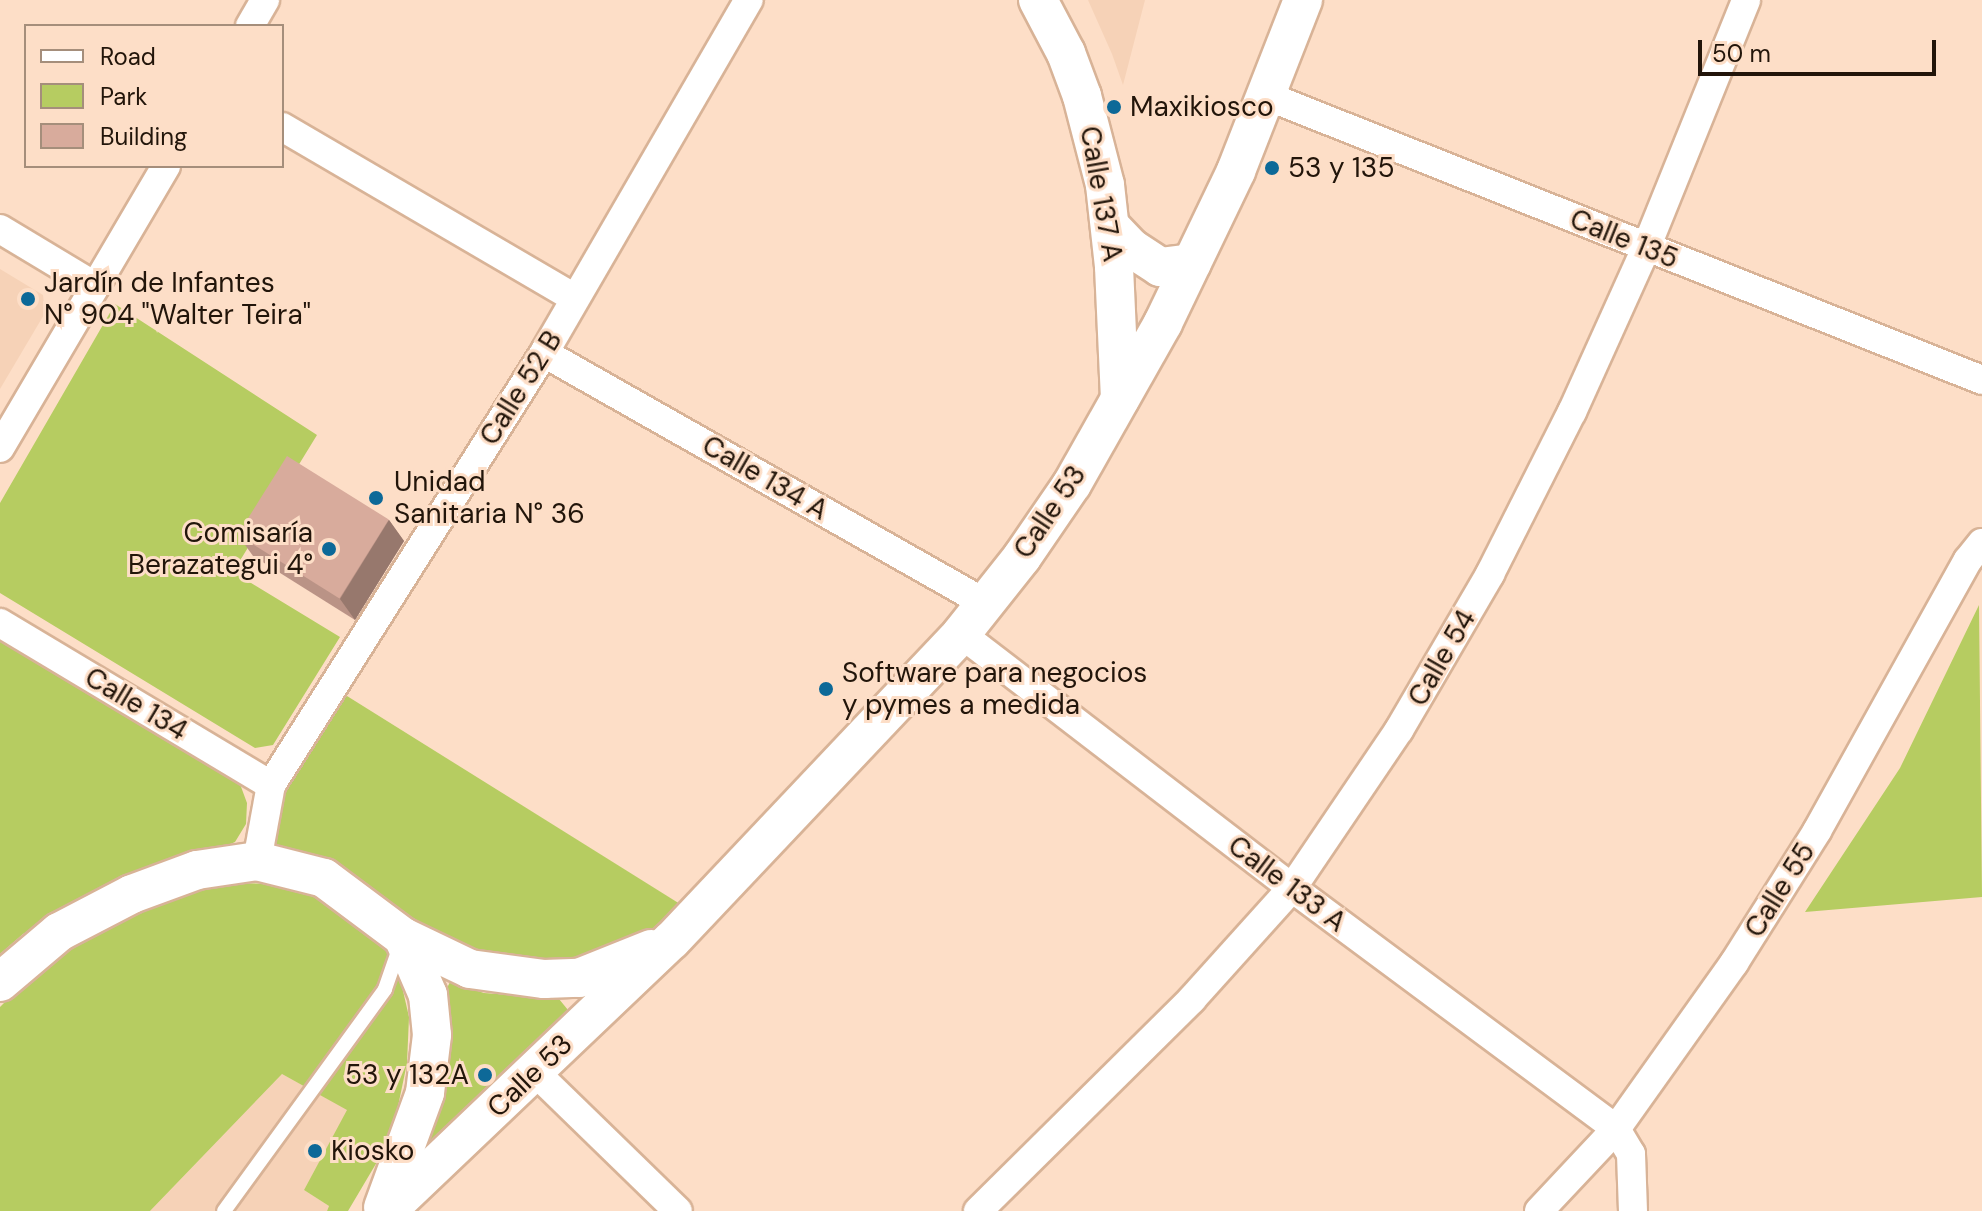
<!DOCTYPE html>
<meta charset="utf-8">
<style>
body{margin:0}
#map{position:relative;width:1982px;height:1211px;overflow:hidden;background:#fddec7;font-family:"DM Sans",sans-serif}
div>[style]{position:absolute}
.built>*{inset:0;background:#f6d2b7}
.green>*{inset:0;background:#b6cc61}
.roads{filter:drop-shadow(2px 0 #d8b397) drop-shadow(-2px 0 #d8b397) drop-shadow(0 2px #d8b397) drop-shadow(0 -2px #d8b397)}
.lane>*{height:14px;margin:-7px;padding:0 7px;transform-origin:7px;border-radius:7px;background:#fff}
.street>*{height:28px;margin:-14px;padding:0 14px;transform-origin:14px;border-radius:14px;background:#fff}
.secondary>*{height:38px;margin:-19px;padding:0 19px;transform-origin:19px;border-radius:19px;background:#fff}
.wall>*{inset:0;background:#ba9386}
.shaded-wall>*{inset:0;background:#97786d}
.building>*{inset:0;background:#d8ab9c;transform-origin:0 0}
.dots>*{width:22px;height:22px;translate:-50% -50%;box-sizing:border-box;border:4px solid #fddec7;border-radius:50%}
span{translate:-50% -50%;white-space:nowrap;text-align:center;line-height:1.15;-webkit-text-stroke:6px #fddec7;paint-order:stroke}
.poi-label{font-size:28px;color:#22150a}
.left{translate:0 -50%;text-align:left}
.right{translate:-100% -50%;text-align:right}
.street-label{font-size:28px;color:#22150a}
.legend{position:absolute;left:24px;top:24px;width:260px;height:144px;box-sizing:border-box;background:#fddec7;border:2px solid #a58e7b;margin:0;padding:10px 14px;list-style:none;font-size:24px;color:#22150a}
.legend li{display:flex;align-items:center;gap:16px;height:40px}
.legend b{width:40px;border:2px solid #a58e7b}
.scale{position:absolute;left:1698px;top:40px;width:238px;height:36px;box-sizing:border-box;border:4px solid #22150a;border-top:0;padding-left:10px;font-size:24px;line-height:28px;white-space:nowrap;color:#22150a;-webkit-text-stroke:6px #fddec7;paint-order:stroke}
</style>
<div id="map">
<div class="built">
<i style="clip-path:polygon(1088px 0,1145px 0,1123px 85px,1112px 54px)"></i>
<i style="clip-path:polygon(0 269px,43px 295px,45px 313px,0 389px)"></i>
<i style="clip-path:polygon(282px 1074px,348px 1110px,304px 1190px,329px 1206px,327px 1211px,150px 1211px)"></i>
</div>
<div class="green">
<i style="clip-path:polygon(115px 304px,317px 435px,233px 572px,340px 637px,273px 745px,255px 748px,0 593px,0 503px)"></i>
<i style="clip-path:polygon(1979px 605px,1982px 897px,1805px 912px,1900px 768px)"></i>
<i style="clip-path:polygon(0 639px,240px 784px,247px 803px,246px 824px,235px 842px,210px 853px,151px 865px,23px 934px,0 954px)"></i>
<i style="clip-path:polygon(339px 691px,688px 909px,647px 939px,595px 968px,476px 961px,265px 854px,278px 786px)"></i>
<i style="clip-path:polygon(237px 883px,282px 884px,326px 897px,361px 921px,386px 950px,401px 982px,409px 1017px,407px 1063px,396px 1116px,377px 1162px,348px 1211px,327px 1211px,329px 1206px,304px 1190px,347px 1110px,282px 1074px,150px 1211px,0 1211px,0 1007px,40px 967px,99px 926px,171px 897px)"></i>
<i style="clip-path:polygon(450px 982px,484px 993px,559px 999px,568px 1010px,423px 1152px,441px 1100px,451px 1054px,447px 988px)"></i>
</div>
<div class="roads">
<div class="lane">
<i style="left:224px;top:1211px;width:274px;rotate:-54deg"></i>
<i style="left:385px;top:989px;width:46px;rotate:-70.8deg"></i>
</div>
<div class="street">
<i style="left:250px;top:26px;width:30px;rotate:-60deg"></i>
<i style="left:1267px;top:96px;width:769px;rotate:21.66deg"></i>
<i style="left:282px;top:127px;width:339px;rotate:30.3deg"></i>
<i style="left:0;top:229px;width:111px;rotate:31deg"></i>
<i style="left:544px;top:353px;width:507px;rotate:29.55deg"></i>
<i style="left:0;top:448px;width:327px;rotate:-59.5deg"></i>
<i style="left:0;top:623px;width:316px;rotate:30.9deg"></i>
<i style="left:961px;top:634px;width:417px;rotate:37.5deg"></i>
<i style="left:1292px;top:888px;width:404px;rotate:36.6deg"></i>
<i style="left:1616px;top:1129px;width:29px;rotate:59deg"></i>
<i style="left:1631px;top:1154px;width:57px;rotate:88deg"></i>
<i style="left:257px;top:861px;width:77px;rotate:-79.6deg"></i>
<i style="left:271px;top:785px;width:511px;rotate:-57.71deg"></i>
<i style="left:544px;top:353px;width:408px;rotate:-59.9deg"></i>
<i style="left:535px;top:1072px;width:199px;rotate:44.2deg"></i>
<i style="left:978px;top:1211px;width:301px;rotate:-44.7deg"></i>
<i style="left:1192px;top:999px;width:149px;rotate:-48deg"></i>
<i style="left:1292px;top:888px;width:191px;rotate:-55.9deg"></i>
<i style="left:1399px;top:730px;width:181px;rotate:-59.7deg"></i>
<i style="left:1490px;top:574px;width:182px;rotate:-63.2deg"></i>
<i style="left:1572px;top:412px;width:180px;rotate:-65.7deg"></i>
<i style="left:1646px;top:248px;width:267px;rotate:-68deg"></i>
<i style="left:1539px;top:1211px;width:112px;rotate:-46.8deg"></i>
<i style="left:1616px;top:1129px;width:204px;rotate:-54.6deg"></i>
<i style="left:1734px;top:963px;width:156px;rotate:-57.8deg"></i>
<i style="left:1817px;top:831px;width:310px;rotate:-60.9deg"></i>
<i style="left:1968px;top:560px;width:22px;rotate:-51deg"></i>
</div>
<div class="secondary">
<i style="left:1038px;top:0;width:60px;rotate:62.2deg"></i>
<i style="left:1066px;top:53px;width:46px;rotate:69.6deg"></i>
<i style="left:1082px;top:96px;width:92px;rotate:75.5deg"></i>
<i style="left:1105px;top:185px;width:82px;rotate:83.7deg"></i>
<i style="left:1114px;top:267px;width:132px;rotate:87.4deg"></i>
<i style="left:1110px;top:226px;width:30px;rotate:46deg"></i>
<i style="left:1131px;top:248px;width:35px;rotate:33deg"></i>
<i style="left:1160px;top:267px;width:32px;rotate:-7deg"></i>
<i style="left:403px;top:937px;width:74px;rotate:25.5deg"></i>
<i style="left:470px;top:969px;width:75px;rotate:7.7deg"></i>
<i style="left:544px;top:979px;width:35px;rotate:-2deg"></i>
<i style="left:579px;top:978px;width:78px;rotate:-21.9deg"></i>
<i style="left:0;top:982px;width:77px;rotate:-40.3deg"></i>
<i style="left:59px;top:932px;width:82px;rotate:-27.5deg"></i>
<i style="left:132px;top:894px;width:69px;rotate:-20.3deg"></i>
<i style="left:197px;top:870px;width:61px;rotate:-8.5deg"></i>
<i style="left:257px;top:861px;width:69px;rotate:14.2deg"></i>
<i style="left:324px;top:878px;width:99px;rotate:36.8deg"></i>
<i style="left:403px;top:937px;width:63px;rotate:66.7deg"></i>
<i style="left:428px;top:995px;width:40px;rotate:84.3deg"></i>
<i style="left:432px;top:1035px;width:58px;rotate:96.9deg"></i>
<i style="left:425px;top:1093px;width:122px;rotate:110.1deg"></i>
<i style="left:387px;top:1211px;width:393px;rotate:-43.6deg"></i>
<i style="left:672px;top:940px;width:421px;rotate:-46.6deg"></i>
<i style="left:961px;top:634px;width:98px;rotate:-51.6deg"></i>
<i style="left:1022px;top:557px;width:88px;rotate:-55.6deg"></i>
<i style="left:1072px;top:484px;width:185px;rotate:-60.5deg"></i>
<i style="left:1163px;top:323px;width:169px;rotate:-64.3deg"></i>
<i style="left:1236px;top:171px;width:184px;rotate:-68.6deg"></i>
</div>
</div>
<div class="wall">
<i style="clip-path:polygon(389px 520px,404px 541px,355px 620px,253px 556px,238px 535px)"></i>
</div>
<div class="shaded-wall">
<i style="clip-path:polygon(389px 520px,404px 541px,355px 620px,340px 599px)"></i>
</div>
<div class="building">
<i style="left:287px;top:456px;width:120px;height:93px;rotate:32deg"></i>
</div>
<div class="dots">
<i style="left:1114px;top:107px;background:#0d6998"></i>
<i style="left:1272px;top:168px;background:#0d6998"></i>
<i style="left:28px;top:299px;background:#0d6998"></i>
<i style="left:376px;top:498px;background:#0d6998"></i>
<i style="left:329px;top:549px;background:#0d6998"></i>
<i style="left:826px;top:689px;background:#0d6998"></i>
<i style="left:485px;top:1075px;background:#0d6998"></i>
<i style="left:315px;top:1151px;background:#0d6998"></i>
</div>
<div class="poi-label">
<span class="left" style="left:1130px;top:107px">Maxikiosco</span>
<span class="left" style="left:1288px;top:168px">53 y 135</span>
<span class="left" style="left:44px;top:299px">Jardín de Infantes<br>N° 904 "Walter Teira"</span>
<span class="left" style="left:394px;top:498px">Unidad<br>Sanitaria N° 36</span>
<span class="right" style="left:313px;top:549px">Comisaría<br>Berazategui 4°</span>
<span class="left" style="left:842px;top:689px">Software para negocios<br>y pymes a medida</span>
<span class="right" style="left:469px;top:1075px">53 y 132A</span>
<span class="left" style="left:331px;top:1151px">Kiosko</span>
</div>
<div class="street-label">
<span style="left:1101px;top:194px;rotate:80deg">Calle 137 A</span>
<span style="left:1624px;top:239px;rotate:22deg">Calle 135</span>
<span style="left:521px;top:388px;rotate:-58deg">Calle 52 B</span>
<span style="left:765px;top:478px;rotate:30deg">Calle 134 A</span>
<span style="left:1050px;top:512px;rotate:-56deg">Calle 53</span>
<span style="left:1442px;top:658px;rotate:-60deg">Calle 54</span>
<span style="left:136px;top:704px;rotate:31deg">Calle 134</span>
<span style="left:1287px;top:884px;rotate:37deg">Calle 133 A</span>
<span style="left:1780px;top:890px;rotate:-58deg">Calle 55</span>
<span style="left:530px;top:1076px;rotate:-44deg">Calle 53</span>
</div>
<ul class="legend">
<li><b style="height:10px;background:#fff"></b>Road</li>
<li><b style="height:22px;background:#b6cc61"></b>Park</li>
<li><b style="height:22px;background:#d8ab9c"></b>Building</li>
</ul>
<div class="scale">50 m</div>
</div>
